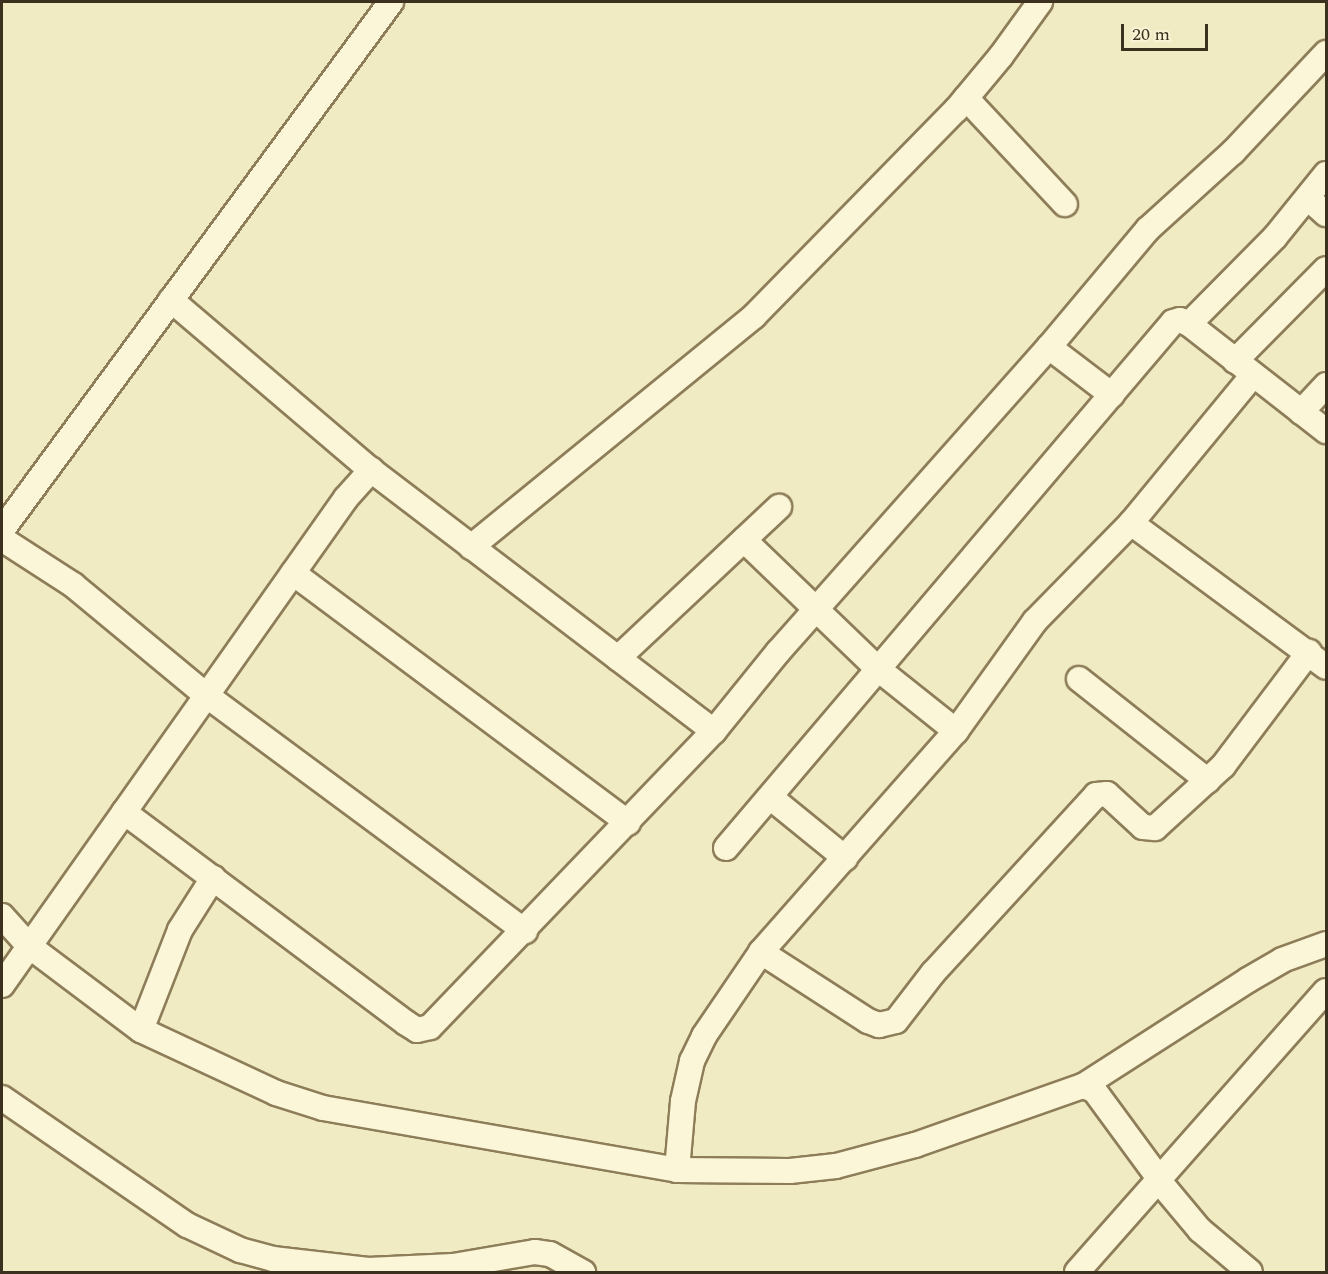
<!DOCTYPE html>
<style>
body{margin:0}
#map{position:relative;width:1328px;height:1274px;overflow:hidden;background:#f1ebc3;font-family:Spectral,serif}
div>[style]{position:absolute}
.roads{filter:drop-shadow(2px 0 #8d7d59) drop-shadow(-2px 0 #8d7d59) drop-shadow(0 2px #8d7d59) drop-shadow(0 -2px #8d7d59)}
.minor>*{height:24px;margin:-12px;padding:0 12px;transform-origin:12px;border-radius:12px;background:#fbf6d7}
span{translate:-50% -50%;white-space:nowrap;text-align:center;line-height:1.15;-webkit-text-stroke:4.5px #f8f3d4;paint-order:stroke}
.frame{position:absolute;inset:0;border:3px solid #3c311e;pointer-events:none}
.scale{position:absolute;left:1121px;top:24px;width:87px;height:27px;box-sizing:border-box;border:3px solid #3c311e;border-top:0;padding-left:8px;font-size:18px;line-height:21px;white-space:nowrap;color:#3c311e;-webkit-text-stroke:4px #f8f3d4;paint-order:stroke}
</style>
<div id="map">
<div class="roads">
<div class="minor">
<i style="left:966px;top:98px;width:145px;rotate:47deg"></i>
<i style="left:1308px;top:198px;width:24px;rotate:42deg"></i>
<i style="left:171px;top:300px;width:262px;rotate:40.4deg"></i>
<i style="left:371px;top:470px;width:431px;rotate:37.3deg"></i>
<i style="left:1189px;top:324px;width:122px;rotate:-45.3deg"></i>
<i style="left:1275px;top:237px;width:81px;rotate:-51deg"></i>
<i style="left:1049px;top:347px;width:79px;rotate:37.3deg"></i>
<i style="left:1235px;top:361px;width:129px;rotate:-45.3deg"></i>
<i style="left:1301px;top:412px;width:37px;rotate:-47deg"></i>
<i style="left:1131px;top:523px;width:242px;rotate:36.4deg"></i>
<i style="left:2px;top:530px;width:656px;rotate:-53.62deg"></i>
<i style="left:2px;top:539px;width:85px;rotate:32.9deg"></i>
<i style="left:73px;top:585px;width:173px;rotate:39.6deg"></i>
<i style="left:206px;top:695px;width:397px;rotate:36.5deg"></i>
<i style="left:744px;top:540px;width:185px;rotate:43.9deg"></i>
<i style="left:877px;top:668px;width:101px;rotate:38.6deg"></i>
<i style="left:471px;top:547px;width:365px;rotate:-39.2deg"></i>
<i style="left:754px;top:316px;width:289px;rotate:-45.6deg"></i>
<i style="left:956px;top:110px;width:70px;rotate:-50.2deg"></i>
<i style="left:1001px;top:56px;width:67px;rotate:-54.2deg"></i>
<i style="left:293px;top:573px;width:418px;rotate:36.7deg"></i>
<i style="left:618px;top:658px;width:221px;rotate:-43.2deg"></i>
<i style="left:1079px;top:679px;width:164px;rotate:38.3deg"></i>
<i style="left:770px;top:797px;width:97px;rotate:39.1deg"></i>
<i style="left:124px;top:812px;width:352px;rotate:36.8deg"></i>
<i style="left:406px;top:1023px;width:13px;rotate:32deg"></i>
<i style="left:417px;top:1030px;width:13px;rotate:-13deg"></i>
<i style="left:430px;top:1027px;width:410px;rotate:-46.2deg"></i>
<i style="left:714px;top:731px;width:102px;rotate:-51deg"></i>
<i style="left:778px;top:652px;width:408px;rotate:-48.4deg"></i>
<i style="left:1049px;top:347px;width:154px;rotate:-50deg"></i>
<i style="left:1148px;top:229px;width:115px;rotate:-42.2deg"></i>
<i style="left:1233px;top:152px;width:136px;rotate:-46.8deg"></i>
<i style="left:726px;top:848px;width:690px;rotate:-49.64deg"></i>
<i style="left:1173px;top:322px;width:7px;rotate:-16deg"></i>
<i style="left:1180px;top:320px;width:10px;rotate:24deg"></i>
<i style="left:1189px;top:324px;width:174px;rotate:38deg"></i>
<i style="left:2px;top:916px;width:40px;rotate:48deg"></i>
<i style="left:29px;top:946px;width:140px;rotate:36.9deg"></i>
<i style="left:141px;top:1030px;width:149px;rotate:25deg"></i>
<i style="left:276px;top:1093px;width:49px;rotate:17.7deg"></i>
<i style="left:323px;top:1108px;width:359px;rotate:9.9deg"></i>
<i style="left:677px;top:1170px;width:113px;rotate:0.5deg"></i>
<i style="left:790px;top:1171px;width:46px;rotate:-6.2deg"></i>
<i style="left:836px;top:1166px;width:82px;rotate:-14.9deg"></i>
<i style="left:915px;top:1145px;width:178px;rotate:-19.4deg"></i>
<i style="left:1083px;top:1086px;width:12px;rotate:20deg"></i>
<i style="left:1094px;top:1090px;width:112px;rotate:53.7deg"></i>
<i style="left:761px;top:952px;width:127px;rotate:32.8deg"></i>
<i style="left:868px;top:1021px;width:12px;rotate:20deg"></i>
<i style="left:879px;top:1025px;width:17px;rotate:-13deg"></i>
<i style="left:896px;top:1021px;width:61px;rotate:-52.4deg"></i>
<i style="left:933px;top:973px;width:241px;rotate:-47.5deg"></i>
<i style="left:1096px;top:795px;width:11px;rotate:-5deg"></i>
<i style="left:1107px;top:794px;width:49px;rotate:42.5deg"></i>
<i style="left:1143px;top:827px;width:12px;rotate:5deg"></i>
<i style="left:1155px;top:828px;width:92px;rotate:-42.4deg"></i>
<i style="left:1223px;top:766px;width:143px;rotate:-53deg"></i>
<i style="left:2px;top:985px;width:596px;rotate:-54.76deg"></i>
<i style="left:346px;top:498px;width:38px;rotate:-48deg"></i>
<i style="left:141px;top:1030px;width:107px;rotate:-68.7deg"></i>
<i style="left:180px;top:930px;width:62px;rotate:-57.6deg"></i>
<i style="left:1083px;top:1086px;width:196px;rotate:-32.7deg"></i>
<i style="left:1248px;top:980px;width:39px;rotate:-30deg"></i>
<i style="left:1282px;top:960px;width:47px;rotate:-20deg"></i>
<i style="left:2px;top:1098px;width:224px;rotate:34.5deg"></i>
<i style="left:187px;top:1225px;width:59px;rotate:25.3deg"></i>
<i style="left:240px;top:1250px;width:34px;rotate:15deg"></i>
<i style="left:273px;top:1259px;width:96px;rotate:6.6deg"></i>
<i style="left:368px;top:1270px;width:85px;rotate:-2.7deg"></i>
<i style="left:453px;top:1266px;width:83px;rotate:-9.7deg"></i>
<i style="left:535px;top:1252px;width:15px;rotate:8deg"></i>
<i style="left:550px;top:1254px;width:38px;rotate:29deg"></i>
<i style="left:677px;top:1170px;width:69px;rotate:-85deg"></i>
<i style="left:683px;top:1101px;width:41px;rotate:-77.3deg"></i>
<i style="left:692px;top:1061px;width:28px;rotate:-64deg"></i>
<i style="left:704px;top:1036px;width:102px;rotate:-55.8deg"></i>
<i style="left:761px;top:952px;width:295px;rotate:-48.6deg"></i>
<i style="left:956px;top:731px;width:135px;rotate:-54.3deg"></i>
<i style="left:1035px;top:621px;width:137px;rotate:-45.6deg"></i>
<i style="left:1131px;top:523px;width:192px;rotate:-50.5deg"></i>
<i style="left:1159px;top:1181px;width:64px;rotate:50.1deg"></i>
<i style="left:1200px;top:1230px;width:65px;rotate:40deg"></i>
<i style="left:1077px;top:1272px;width:375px;rotate:-48.5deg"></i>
</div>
</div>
<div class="frame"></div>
<div class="scale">20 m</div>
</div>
